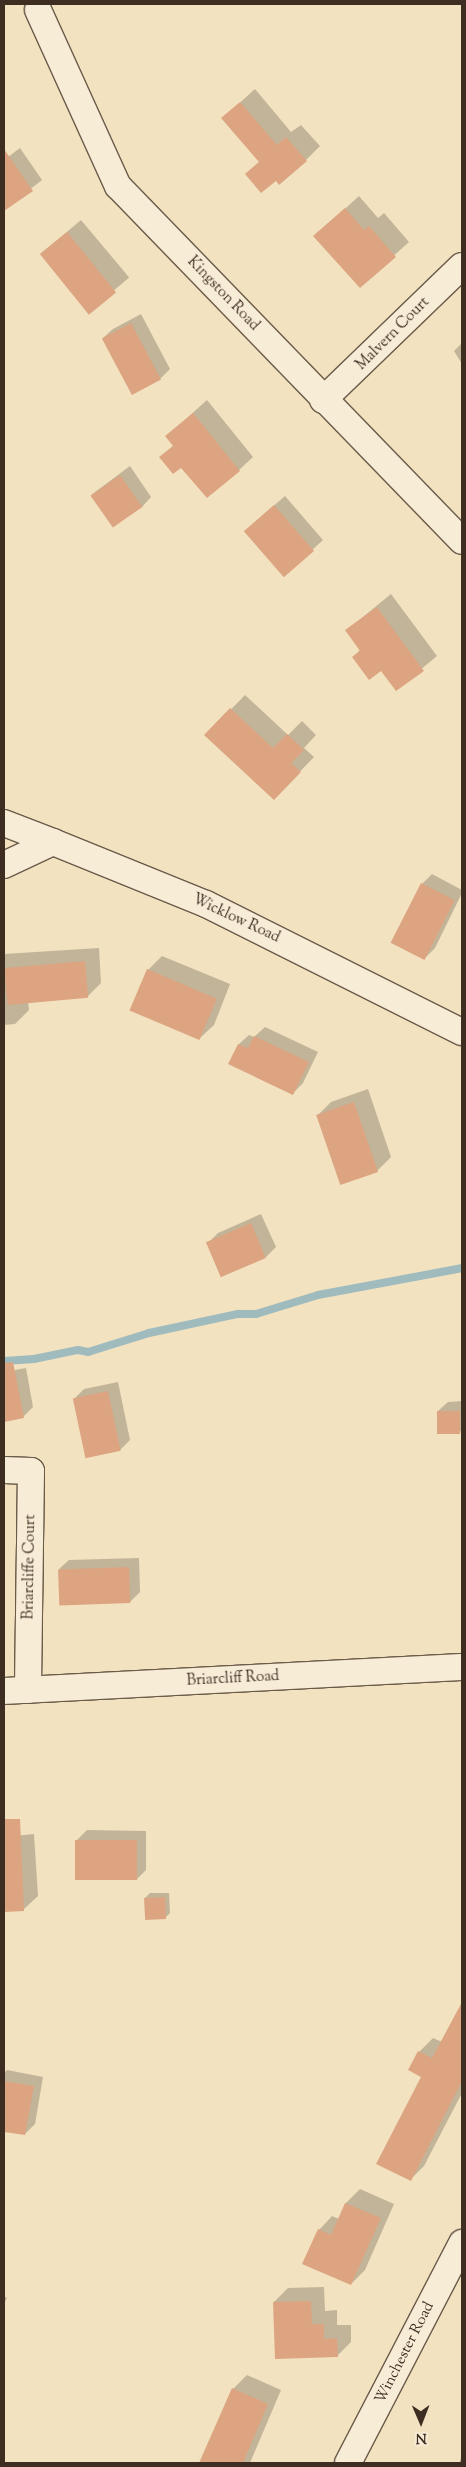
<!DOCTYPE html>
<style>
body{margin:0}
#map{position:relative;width:466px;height:2467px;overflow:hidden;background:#f3e2c0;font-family:"Sorts Mill Goudy",serif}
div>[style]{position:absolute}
.shadow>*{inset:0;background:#0003;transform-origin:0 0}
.stream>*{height:8px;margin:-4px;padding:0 4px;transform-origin:4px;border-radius:4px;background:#a0bbbd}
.building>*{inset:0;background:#dca481;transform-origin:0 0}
.roads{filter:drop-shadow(1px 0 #6b5b4a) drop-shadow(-1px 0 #6b5b4a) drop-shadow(0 1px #6b5b4a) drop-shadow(0 -1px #6b5b4a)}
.minor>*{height:26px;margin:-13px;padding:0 13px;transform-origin:13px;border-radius:13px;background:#f7ecd6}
span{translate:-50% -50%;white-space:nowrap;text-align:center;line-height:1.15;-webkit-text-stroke:4px #f7ecd6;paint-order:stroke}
.street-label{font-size:15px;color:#3e2e22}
.frame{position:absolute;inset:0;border:5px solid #3e2e22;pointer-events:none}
.north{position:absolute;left:396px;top:2397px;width:50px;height:50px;-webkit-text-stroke:4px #f7ecd6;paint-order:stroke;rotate:179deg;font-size:14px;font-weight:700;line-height:20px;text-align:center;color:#3e2e22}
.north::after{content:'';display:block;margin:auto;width:18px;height:22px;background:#3e2e22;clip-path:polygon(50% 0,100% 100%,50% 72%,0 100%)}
</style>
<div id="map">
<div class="shadow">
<i style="clip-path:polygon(255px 89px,291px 132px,301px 125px,320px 146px,306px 160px,276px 179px,246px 174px,260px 161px,223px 118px)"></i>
<i style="clip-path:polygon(20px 148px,42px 180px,10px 205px,4px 195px,4px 160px)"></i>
<i style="clip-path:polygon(359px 196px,378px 218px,384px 213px,409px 242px,360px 286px,315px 236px)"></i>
<i style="left:81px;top:220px;width:75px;height:52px;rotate:50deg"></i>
<i style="clip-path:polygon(141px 314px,170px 369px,160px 379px,103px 338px,113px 329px)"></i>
<i style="clip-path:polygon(462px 343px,462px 364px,454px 351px)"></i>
<i style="clip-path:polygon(207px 400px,253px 457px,239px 470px,182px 466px,161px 458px,174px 445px,167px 436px)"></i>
<i style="clip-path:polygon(130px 466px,151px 497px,142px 507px,91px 495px)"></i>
<i style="clip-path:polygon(285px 496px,323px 540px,284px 576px,255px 522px)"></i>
<i style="clip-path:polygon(391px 594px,437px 656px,396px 690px,382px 670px,353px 657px,361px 649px,347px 630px)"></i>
<i style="clip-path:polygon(245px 695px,288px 735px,302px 721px,316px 735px,304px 748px,314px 757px,288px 784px,206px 735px)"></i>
<i style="clip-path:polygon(432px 874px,462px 890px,462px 893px,435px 948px,425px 958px,422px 884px)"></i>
<i style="clip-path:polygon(99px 948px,101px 983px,87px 997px,28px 1000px,29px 1010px,15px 1024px,4px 1025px,4px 954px)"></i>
<i style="clip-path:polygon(162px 956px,230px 984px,214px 1025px,200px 1038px,148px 970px)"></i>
<i style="clip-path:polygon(265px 1027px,318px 1052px,303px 1083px,293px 1093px,230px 1064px,239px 1044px,249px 1035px,254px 1037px)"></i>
<i style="clip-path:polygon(368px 1089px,391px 1157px,378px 1170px,341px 1183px,317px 1116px,331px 1102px)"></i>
<i style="clip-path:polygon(261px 1214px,276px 1247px,266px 1257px,222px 1276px,208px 1243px,218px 1233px)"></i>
<i style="clip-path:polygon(26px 1368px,33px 1407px,23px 1417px,4px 1420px,4px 1372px)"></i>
<i style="clip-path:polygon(118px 1382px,130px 1440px,120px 1450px,74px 1399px,84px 1389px)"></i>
<i style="clip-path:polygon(462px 1401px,462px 1429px,460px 1432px,438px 1411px,448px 1402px)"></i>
<i style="clip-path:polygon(139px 1558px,140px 1592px,130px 1602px,59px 1569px,69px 1560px)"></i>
<i style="clip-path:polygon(87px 1830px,146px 1831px,146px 1870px,136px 1880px,77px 1840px)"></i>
<i style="clip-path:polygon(34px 1834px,38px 1896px,24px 1909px,4px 1911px,4px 1837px)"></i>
<i style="clip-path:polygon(150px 1893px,169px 1893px,170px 1913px,165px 1918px,145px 1898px)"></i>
<i style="clip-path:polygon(462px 2007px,462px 2093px,424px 2166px,410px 2180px,423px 2076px,410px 2069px,419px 2052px,433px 2038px,442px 2042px)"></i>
<i style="clip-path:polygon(7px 2070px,43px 2077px,35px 2124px,25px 2134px,4px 2130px,4px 2073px)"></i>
<i style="clip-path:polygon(360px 2189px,394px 2204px,365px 2270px,351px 2284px,319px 2230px,332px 2216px,339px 2219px,346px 2203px)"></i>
<i style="clip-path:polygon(324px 2287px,325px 2311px,337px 2310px,337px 2325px,351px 2325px,351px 2342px,337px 2356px,274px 2302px,288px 2288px)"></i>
<i style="clip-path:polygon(4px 2296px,7px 2298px,4px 2304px)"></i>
<i style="clip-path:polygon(247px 2375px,281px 2390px,250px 2463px,201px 2463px,233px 2389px)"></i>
<i style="clip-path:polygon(462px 2455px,462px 2463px,459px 2463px)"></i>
</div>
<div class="stream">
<i style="left:4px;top:1361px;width:30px;rotate:-4deg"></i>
<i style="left:34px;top:1359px;width:45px;rotate:-11.6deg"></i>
<i style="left:78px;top:1350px;width:10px;rotate:11deg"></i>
<i style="left:88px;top:1352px;width:64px;rotate:-17.3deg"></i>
<i style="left:149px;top:1333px;width:91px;rotate:-12.1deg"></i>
<i style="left:238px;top:1314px;width:18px"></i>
<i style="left:256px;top:1314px;width:65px;rotate:-17deg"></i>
<i style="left:318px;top:1295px;width:147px;rotate:-10.6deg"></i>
</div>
<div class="building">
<i style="clip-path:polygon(240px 102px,277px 145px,286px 137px,307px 161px,279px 185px,276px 181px,261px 193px,245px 174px,259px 162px,221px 118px)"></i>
<i style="clip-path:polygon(4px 149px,33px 191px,4px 211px)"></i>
<i style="clip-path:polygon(345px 208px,364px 230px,369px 226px,396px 257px,360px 288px,313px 236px)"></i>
<i style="left:67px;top:232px;width:78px;height:35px;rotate:51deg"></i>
<i style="left:131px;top:323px;width:64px;height:33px;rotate:62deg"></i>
<i style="clip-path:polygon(193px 413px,240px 471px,207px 498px,181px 468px,173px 474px,159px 457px,173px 446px,165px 436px)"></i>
<i style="left:120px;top:475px;width:39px;height:36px;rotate:55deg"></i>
<i style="left:274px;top:505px;width:61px;height:40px;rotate:49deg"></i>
<i style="clip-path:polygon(377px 607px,424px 671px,396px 691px,381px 671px,369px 680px,352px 657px,360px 651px,345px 630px)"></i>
<i style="clip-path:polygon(230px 708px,273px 748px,287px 734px,304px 750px,291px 763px,301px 772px,274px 800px,204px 735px)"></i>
<i style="left:421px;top:883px;width:38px;height:67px;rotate:27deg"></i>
<i style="left:85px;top:961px;width:37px;height:81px;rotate:85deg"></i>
<i style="left:147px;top:969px;width:76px;height:45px;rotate:23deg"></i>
<i style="clip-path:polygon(254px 1036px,309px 1062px,293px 1095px,228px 1064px,238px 1044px,248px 1048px)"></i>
<i style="left:354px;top:1102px;width:74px;height:40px;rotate:71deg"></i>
<i style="left:251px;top:1223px;width:38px;height:49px;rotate:67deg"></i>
<i style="clip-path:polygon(13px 1362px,24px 1418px,4px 1422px,4px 1363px)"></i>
<i style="left:108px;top:1391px;width:61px;height:36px;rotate:78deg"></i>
<i style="left:437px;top:1411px;width:23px;height:23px"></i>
<i style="left:129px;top:1567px;width:36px;height:71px;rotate:88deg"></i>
<i style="clip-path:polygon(4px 1819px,20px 1819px,24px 1911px,4px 1912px)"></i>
<i style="left:75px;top:1840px;width:62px;height:40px"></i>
<i style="left:165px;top:1897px;width:22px;height:21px;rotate:87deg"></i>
<i style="clip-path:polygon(462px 2002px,462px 2081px,411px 2181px,376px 2164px,421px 2077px,408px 2070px,418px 2051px,432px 2058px)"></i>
<i style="clip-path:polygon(4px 2081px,34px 2086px,25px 2135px,4px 2132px)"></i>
<i style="clip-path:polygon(345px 2203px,381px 2218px,351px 2285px,302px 2264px,318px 2229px,331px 2235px)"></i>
<i style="clip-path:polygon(311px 2301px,312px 2324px,324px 2324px,324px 2339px,337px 2338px,338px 2357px,275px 2359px,273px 2302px)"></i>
<i style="clip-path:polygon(232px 2388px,268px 2404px,243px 2463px,199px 2463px)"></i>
</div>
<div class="roads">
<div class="minor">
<i style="left:38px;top:10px;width:193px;rotate:65.6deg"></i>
<i style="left:118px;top:186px;width:494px;rotate:45.9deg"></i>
<i style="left:323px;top:400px;width:193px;rotate:-44deg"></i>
<i style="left:4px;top:823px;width:53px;rotate:21.2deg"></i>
<i style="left:4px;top:865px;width:54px;rotate:-25.1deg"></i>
<i style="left:53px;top:842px;width:165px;rotate:22.1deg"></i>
<i style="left:206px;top:904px;width:286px;rotate:26.6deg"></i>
<i style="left:4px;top:1470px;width:27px;rotate:2deg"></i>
<i style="left:31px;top:1471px;width:219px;rotate:90.8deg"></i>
<i style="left:4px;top:1691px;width:459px;rotate:-3deg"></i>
<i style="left:348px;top:2463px;width:248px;rotate:-62.6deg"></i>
</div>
</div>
<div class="street-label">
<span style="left:223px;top:294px;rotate:46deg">Kingston Road</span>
<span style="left:393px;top:334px;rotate:-45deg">Malvern Court</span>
<span style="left:236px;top:919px;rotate:25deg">Wicklow Road</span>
<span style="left:30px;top:1567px;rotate:-89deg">Briarcliffe Court</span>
<span style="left:233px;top:1679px;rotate:-3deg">Briarcliff Road</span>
<span style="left:405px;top:2353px;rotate:-63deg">Winchester Road</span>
</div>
<div class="frame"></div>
<div class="north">N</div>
</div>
